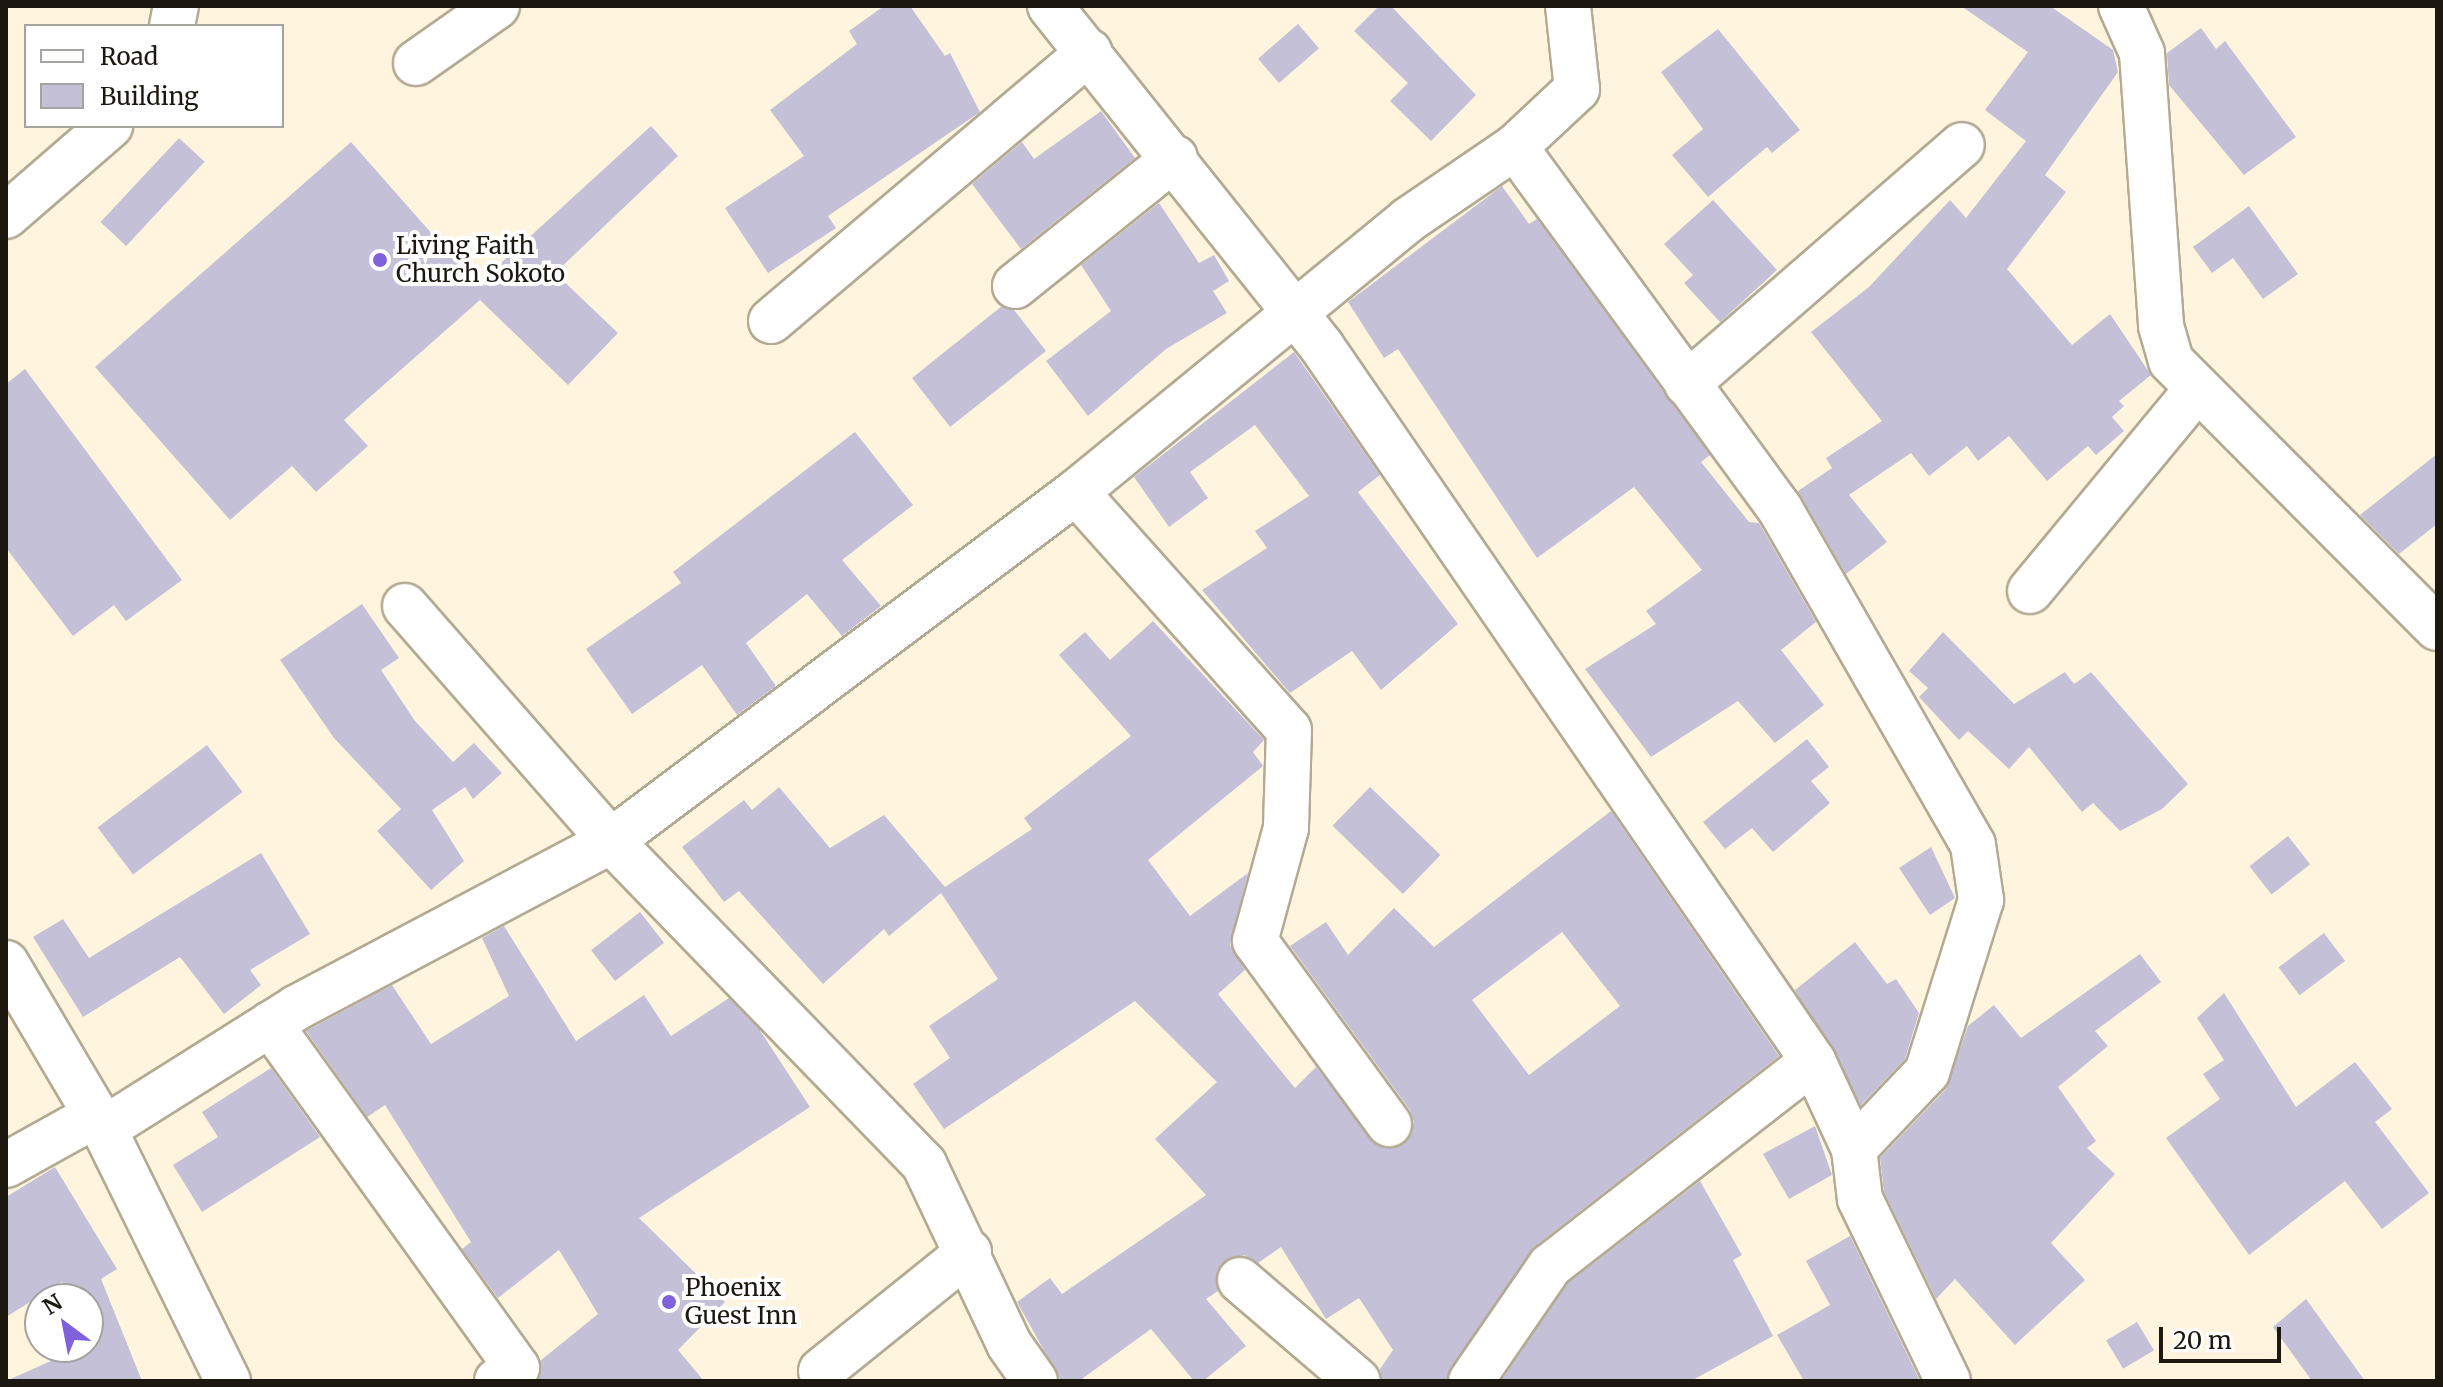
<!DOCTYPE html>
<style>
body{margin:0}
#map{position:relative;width:2443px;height:1387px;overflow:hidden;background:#fff5de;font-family:Merriweather,serif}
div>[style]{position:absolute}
.building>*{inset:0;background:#c3c0d7;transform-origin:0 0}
.roads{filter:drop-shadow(2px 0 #b3aa94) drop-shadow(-2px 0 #b3aa94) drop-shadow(0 2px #b3aa94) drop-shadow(0 -2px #b3aa94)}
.minor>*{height:44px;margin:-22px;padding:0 22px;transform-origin:22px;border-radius:22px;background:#fff}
.dots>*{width:22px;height:22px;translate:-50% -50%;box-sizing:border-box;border:4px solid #fff;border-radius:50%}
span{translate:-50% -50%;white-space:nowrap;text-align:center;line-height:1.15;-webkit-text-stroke:8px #fff;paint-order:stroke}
.poi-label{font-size:24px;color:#1c1810}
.left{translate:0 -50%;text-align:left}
.frame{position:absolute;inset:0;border:8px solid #1c1810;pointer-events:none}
.legend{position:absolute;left:24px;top:24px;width:260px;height:104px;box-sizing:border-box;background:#fff;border:2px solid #a4a39f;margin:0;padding:10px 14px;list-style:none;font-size:24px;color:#1c1810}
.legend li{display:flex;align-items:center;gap:16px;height:40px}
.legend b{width:40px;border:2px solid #a4a39f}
.north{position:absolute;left:24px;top:1283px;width:80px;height:80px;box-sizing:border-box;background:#fff;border:2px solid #a4a39f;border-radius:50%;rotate:328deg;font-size:22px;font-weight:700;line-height:32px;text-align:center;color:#1c1810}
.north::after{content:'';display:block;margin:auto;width:28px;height:36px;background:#7f61dc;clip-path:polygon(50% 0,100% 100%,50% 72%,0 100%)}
.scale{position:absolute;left:2159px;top:1327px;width:122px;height:36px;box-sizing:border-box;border:4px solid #1c1810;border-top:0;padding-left:10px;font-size:24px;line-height:28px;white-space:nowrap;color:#1c1810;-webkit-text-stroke:6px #fff;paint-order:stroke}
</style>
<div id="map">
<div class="building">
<i style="clip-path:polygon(884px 6px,910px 6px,945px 56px,950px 53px,980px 112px,828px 216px,836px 228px,768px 273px,725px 208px,804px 156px,770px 110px,857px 44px,849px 31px)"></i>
<i style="clip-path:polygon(1379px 6px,1391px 6px,1476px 95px,1431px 141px,1390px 101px,1408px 83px,1354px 31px)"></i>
<i style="clip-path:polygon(1961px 6px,2050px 6px,2113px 50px,2118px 72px,2045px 175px,2066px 192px,2007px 269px,2072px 345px,2110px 314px,2151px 375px,2119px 401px,2124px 406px,2112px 417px,2124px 431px,2096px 455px,2088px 446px,2047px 481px,2009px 436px,1978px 461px,1967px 446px,1929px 476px,1911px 453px,1849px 495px,1887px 542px,1846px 574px,1798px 491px,1832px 468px,1826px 458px,1882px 421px,1811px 332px,1869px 287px,1950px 200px,1966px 218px,2026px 141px,1985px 110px,2028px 52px)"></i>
<i style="left:1298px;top:24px;width:32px;height:53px;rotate:49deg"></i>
<i style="clip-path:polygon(2201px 28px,2216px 49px,2225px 41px,2296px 137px,2244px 175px,2169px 85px,2167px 53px)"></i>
<i style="clip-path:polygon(1718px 29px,1800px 130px,1772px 153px,1767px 147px,1708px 197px,1672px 155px,1703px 129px,1661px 72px)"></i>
<i style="clip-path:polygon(1101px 111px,1135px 158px,1021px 249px,972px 184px,1022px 142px,1034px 159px)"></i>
<i style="clip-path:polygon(651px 126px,678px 156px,555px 273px,618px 333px,568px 385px,480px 300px,344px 420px,368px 446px,316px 492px,292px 466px,230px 520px,95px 367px,351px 142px,477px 285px)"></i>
<i style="left:179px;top:138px;width:35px;height:115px;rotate:43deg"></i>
<i style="clip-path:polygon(1502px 186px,1529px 224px,1537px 219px,1710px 455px,1701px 462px,1749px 522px,1759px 523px,1816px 622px,1781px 650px,1824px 705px,1775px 743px,1738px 701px,1651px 757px,1585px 669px,1656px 624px,1646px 611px,1702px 570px,1634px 487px,1537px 558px,1398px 349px,1384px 358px,1348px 302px)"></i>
<i style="clip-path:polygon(1713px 200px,1777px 270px,1720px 322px,1684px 283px,1693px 275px,1664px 244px)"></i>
<i style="clip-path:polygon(1159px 203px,1199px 263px,1214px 255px,1229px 281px,1213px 291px,1227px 313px,1166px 349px,1088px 416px,1046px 361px,1111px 311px,1081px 265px)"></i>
<i style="clip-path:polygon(2249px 206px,2298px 274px,2263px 299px,2233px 258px,2212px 273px,2193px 247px)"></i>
<i style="clip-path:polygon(1002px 306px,1014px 310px,1046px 351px,950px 427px,912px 378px)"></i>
<i style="clip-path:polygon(1294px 352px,1380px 475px,1358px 492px,1458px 624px,1381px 690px,1352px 651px,1290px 693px,1202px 590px,1267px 548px,1255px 531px,1309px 496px,1255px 425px,1190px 472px,1208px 498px,1169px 527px,1134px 477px)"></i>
<i style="clip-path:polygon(25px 369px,182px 580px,126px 621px,114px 605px,73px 636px,6px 548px,6px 384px)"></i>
<i style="clip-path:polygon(855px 432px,913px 505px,842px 560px,881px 606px,842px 636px,807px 594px,746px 643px,776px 686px,737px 715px,702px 665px,632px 714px,586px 649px,681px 583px,673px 572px)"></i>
<i style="clip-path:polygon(2437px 454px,2437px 524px,2399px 554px,2360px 515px)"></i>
<i style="clip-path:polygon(362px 604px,399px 658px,381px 670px,415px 721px,453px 762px,474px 743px,502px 773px,473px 799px,465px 787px,432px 810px,464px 861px,431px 890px,377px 831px,401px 809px,334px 738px,280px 660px)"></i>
<i style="clip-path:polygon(evenodd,1153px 621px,1264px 740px,1253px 752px,1263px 766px,1148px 860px,1190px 916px,1248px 873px,1230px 945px,1245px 970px,1218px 994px,1295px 1088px,1316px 1067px,1378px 1146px,1404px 1144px,1414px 1122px,1410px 1110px,1290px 946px,1326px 922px,1348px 955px,1394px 908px,1434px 947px,1611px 811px,1779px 1056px,1534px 1247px,1446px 1381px,1382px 1381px,1380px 1369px,1393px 1350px,1359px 1298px,1326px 1319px,1281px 1247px,1258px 1263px,1244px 1255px,1221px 1264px,1218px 1291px,1206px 1299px,1246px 1346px,1203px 1381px,1194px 1381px,1151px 1329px,1079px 1381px,1061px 1381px,1017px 1302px,1050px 1278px,1062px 1294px,1206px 1195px,1155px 1139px,1217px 1082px,1135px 1001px,944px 1129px,913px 1084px,950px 1058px,929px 1026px,998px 979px,941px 893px,889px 936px,884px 929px,823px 984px,739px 891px,724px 902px,682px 847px,744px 800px,752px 810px,779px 787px,830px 848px,884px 815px,945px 887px,1032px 829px,1024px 818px,1131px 736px,1059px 655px,1085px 632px,1110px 660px,1153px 621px,1562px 932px,1620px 1006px,1529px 1075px,1472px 1000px,1562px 932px)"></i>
<i style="clip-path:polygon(1943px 632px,2014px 704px,2065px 672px,2074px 684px,2091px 672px,2188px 784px,2162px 809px,2120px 831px,2093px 803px,2082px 812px,2029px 747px,2009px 769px,1968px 731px,1959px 740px,1919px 697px,1928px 688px,1909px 671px)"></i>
<i style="clip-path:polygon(1807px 739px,1829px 767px,1811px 781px,1830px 803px,1773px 852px,1752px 828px,1725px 849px,1703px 822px)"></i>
<i style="left:207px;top:745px;width:59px;height:137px;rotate:53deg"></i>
<i style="left:1370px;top:787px;width:98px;height:54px;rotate:44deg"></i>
<i style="left:2288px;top:836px;width:36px;height:49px;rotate:52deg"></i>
<i style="clip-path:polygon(1931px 847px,1955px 898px,1930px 915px,1899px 868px)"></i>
<i style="clip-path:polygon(261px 853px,310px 934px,250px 970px,261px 985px,224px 1014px,180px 957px,83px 1017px,33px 937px,63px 919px,89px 958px)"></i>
<i style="left:640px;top:912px;width:39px;height:62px;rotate:52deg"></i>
<i style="clip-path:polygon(504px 926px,576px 1041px,644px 995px,671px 1036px,729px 998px,759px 1029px,810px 1107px,639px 1218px,725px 1302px,678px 1350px,704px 1381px,538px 1381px,540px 1361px,598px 1314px,559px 1250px,498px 1298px,462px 1249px,471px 1242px,385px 1105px,367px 1117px,306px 1031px,392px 985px,431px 1044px,509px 996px,482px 938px)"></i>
<i style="left:2324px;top:933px;width:35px;height:57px;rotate:53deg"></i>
<i style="clip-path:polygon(1855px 942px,1887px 984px,1896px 979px,1919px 1013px,1905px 1059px,1861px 1105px,1795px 990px)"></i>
<i style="clip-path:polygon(2140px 954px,2161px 982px,2095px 1031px,2108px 1046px,2058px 1087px,2096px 1141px,2087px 1148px,2115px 1174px,2051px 1243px,2085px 1280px,2015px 1345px,1955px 1279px,1936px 1299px,1884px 1192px,1880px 1158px,1946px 1089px,1968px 1026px,1994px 1005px,2021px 1038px)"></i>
<i style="clip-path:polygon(2224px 993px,2296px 1107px,2355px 1062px,2392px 1109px,2375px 1122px,2429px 1193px,2382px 1229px,2345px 1181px,2249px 1255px,2166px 1138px,2220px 1099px,2203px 1074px,2224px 1060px,2197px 1018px)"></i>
<i style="clip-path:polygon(271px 1068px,320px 1137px,202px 1212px,173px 1165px,218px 1137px,202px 1112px)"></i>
<i style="clip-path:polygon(1815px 1126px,1832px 1175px,1789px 1199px,1763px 1154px)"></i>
<i style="clip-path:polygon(55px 1167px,117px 1269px,101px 1279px,142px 1381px,6px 1381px,98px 1340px,88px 1325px,88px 1299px,72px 1299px,62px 1282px,6px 1317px,6px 1197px)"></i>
<i style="clip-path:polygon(1700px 1181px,1742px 1255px,1733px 1260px,1773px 1336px,1691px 1381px,1501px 1381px,1568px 1283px)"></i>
<i style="clip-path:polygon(1850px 1236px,1920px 1381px,1804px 1381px,1777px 1335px,1830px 1305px,1806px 1261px)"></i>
<i style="clip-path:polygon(2306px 1299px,2365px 1381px,2312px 1381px,2273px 1327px)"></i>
<i style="left:2137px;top:1322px;width:33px;height:36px;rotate:59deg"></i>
</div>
<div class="roads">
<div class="minor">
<i style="left:1050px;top:6px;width:436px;rotate:51.4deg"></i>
<i style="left:1322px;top:347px;width:867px;rotate:55.48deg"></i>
<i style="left:1813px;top:1061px;width:97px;rotate:65deg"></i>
<i style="left:1854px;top:1149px;width:50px;rotate:83.2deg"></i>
<i style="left:1860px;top:1199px;width:202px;rotate:64.2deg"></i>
<i style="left:2121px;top:6px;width:51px;rotate:65.9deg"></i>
<i style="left:2142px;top:53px;width:274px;rotate:86deg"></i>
<i style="left:2161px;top:326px;width:36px;rotate:74deg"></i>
<i style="left:2171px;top:361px;width:377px;rotate:45.1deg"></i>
<i style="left:172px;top:26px;width:20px;rotate:-79deg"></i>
<i style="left:416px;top:63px;width:99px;rotate:-35.1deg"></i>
<i style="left:1515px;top:147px;width:449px;rotate:53.8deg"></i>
<i style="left:1780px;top:509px;width:387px;rotate:60.1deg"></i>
<i style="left:1973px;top:845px;width:56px;rotate:81.7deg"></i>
<i style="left:1981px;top:900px;width:180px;rotate:107.4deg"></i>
<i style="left:1927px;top:1072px;width:106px;rotate:133.5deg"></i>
<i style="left:6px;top:216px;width:138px;rotate:-40.9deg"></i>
<i style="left:1015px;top:286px;width:205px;rotate:-38.7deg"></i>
<i style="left:771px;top:321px;width:417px;rotate:-40.2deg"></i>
<i style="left:1687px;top:384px;width:364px;rotate:-41deg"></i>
<i style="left:1076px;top:492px;width:319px;rotate:48.2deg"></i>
<i style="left:1289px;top:730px;width:98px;rotate:91.8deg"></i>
<i style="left:1286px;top:828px;width:117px;rotate:105.3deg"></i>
<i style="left:1255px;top:941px;width:227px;rotate:53.8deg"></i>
<i style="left:2030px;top:591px;width:262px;rotate:-50.4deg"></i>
<i style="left:405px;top:606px;width:313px;rotate:48.8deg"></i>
<i style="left:611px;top:841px;width:450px;rotate:45.9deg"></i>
<i style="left:924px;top:1164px;width:199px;rotate:64.7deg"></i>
<i style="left:1009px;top:1344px;width:45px;rotate:54.9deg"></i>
<i style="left:6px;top:963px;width:193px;rotate:59.4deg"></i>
<i style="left:104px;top:1129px;width:281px;rotate:63.8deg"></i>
<i style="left:270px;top:1024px;width:423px;rotate:54.3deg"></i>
<i style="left:517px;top:1368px;width:24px;rotate:147deg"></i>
<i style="left:104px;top:1129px;width:227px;rotate:-32.2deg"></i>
<i style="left:296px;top:1008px;width:357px;rotate:-27.9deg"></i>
<i style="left:611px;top:841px;width:581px;rotate:-36.89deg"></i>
<i style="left:1076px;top:492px;width:429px;rotate:-39.3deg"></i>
<i style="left:1408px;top:220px;width:130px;rotate:-34.3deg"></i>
<i style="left:1515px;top:147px;width:85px;rotate:-43.1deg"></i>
<i style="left:1577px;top:89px;width:83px;rotate:-96.2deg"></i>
<i style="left:6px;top:1165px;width:103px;rotate:-29.1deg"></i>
<i style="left:1240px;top:1280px;width:155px;rotate:40.6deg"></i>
<i style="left:821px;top:1371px;width:190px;rotate:-38.8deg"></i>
<i style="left:1471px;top:1381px;width:140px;rotate:-55.5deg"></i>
<i style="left:1550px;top:1266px;width:333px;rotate:-37.9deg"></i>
</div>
</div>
<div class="dots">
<i style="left:380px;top:260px;background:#7f61dc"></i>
<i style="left:669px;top:1302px;background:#7f61dc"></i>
</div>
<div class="poi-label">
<span class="left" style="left:396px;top:260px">Living Faith<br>Church Sokoto</span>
<span class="left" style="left:685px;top:1302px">Phoenix<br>Guest Inn</span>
</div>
<div class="frame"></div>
<ul class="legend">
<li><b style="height:10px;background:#fff"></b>Road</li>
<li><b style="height:22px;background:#c3c0d7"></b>Building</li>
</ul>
<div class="north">N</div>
<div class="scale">20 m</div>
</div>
